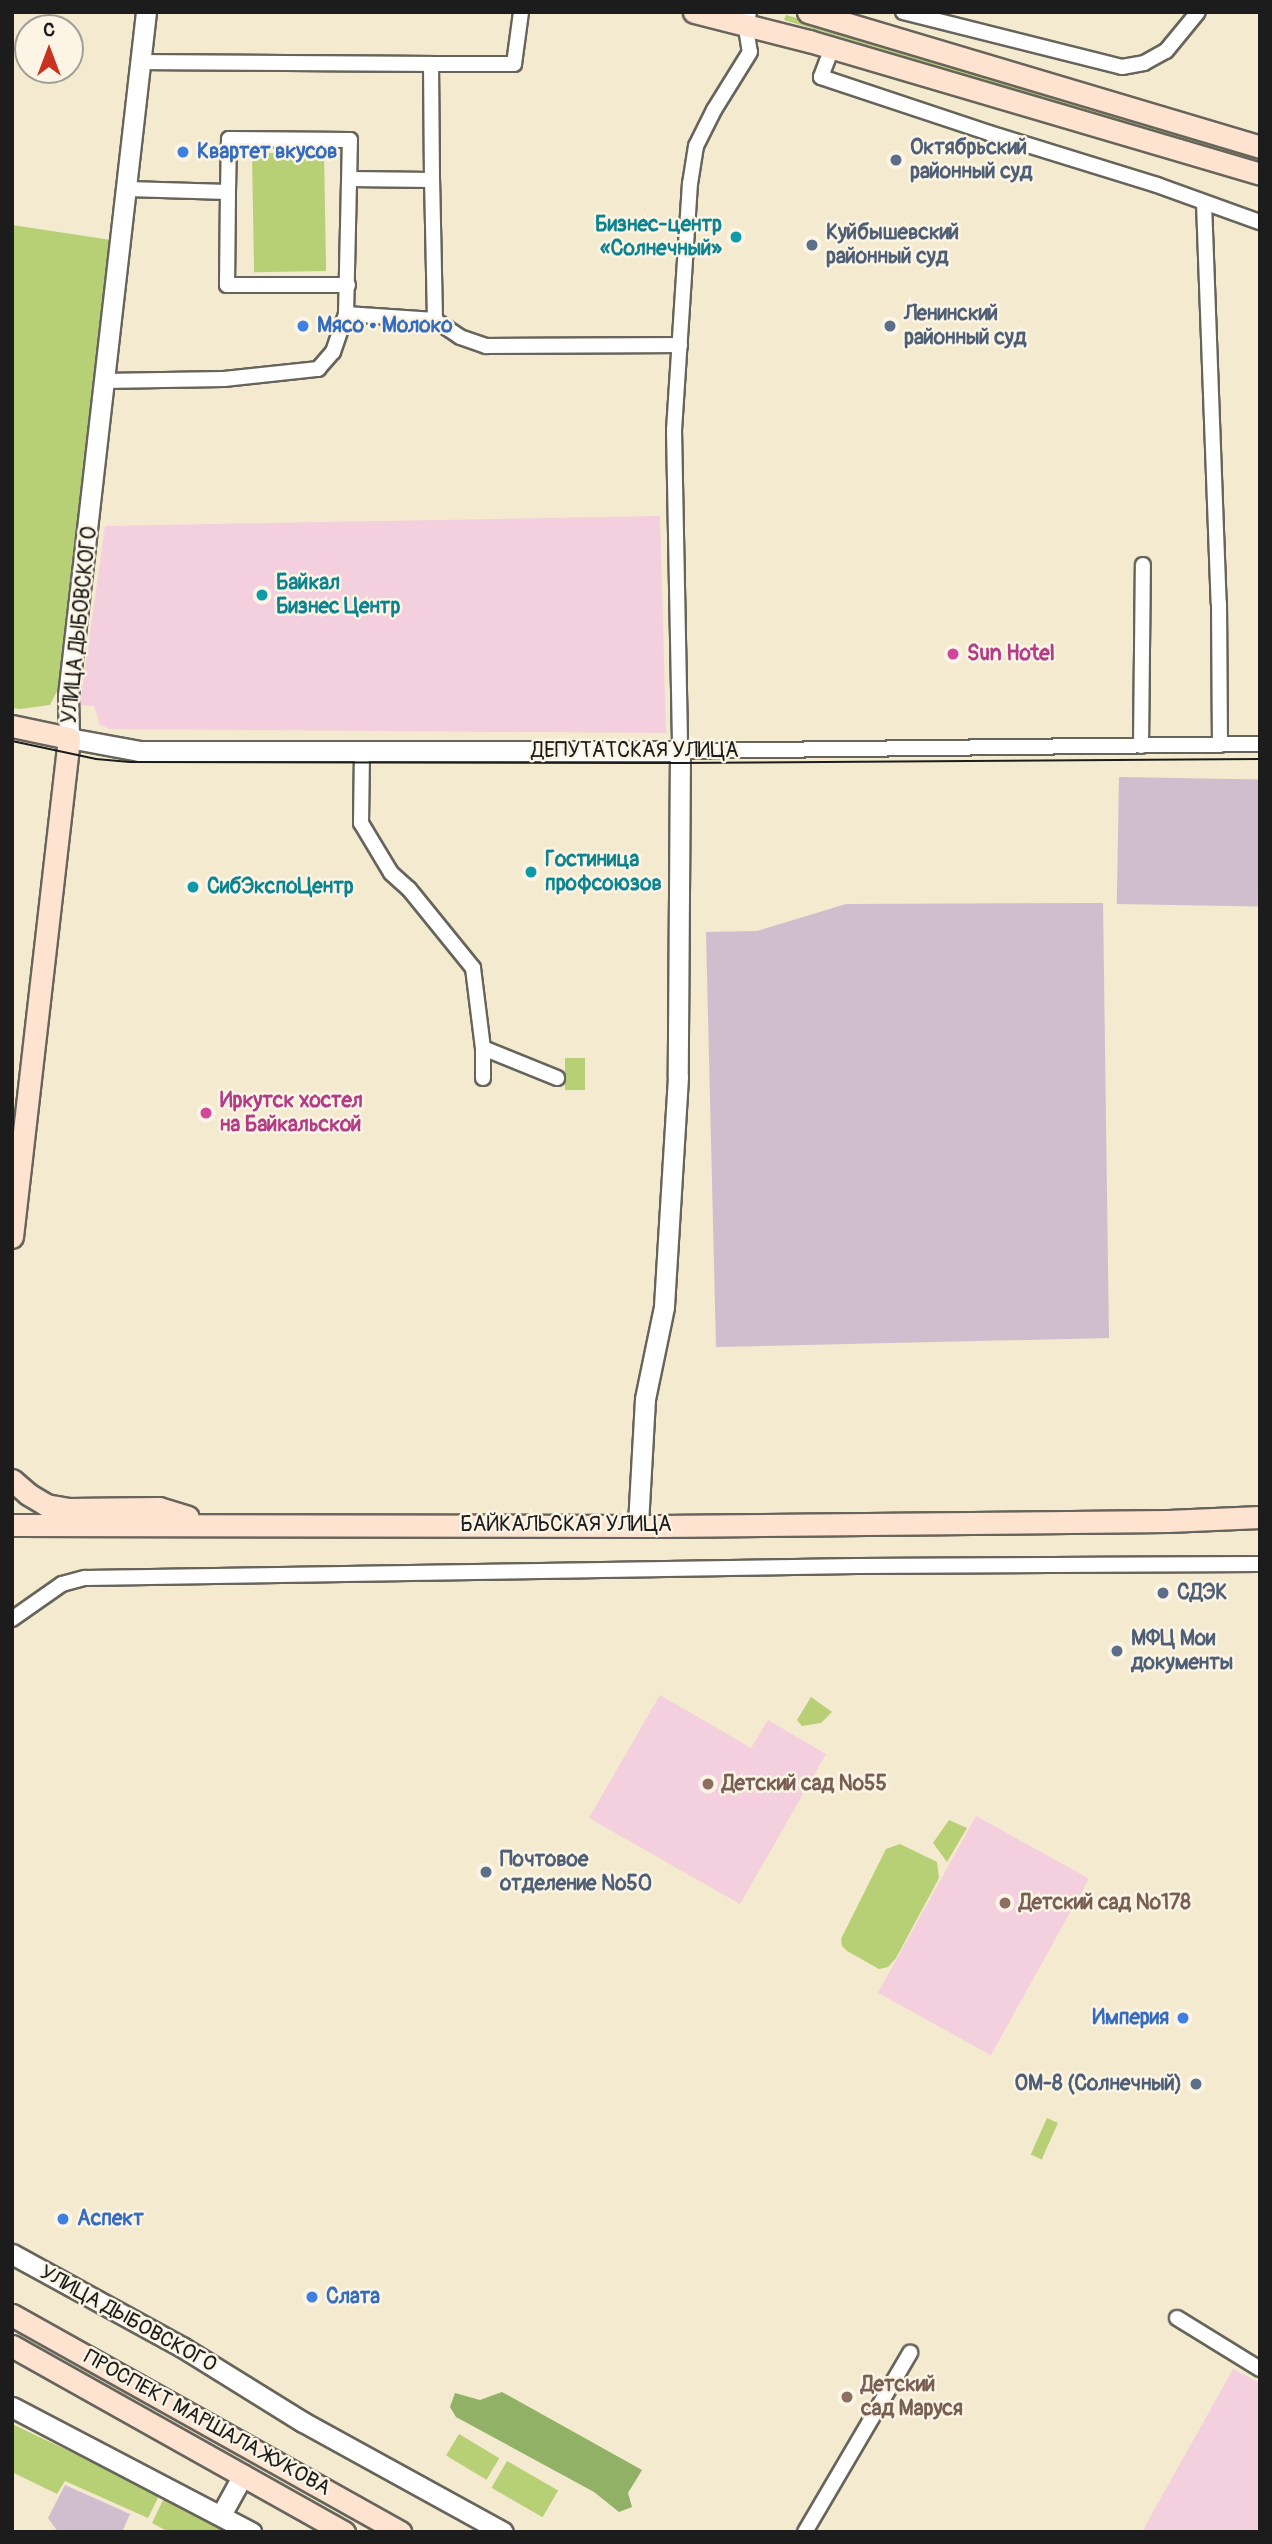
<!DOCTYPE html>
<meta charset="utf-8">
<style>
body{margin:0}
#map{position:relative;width:1272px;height:2544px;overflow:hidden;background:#f3eacf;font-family:Pangolin,sans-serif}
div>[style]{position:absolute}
.built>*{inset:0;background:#f4cfdd;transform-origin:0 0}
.industrial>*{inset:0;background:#d0bdcd;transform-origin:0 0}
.green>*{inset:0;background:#b7cf75;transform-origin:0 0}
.forest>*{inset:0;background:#91b266}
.roads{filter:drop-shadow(2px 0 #67645b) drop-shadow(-2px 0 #67645b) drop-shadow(0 2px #67645b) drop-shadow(0 -2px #67645b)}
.minor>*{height:14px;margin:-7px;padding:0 7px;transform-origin:7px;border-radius:7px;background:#fff}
.tertiary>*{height:19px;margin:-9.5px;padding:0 9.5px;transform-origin:9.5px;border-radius:9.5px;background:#fff}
.secondary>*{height:21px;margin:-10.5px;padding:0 10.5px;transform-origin:10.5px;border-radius:10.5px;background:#fee3d1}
.tram>*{height:2px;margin:-1px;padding:0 1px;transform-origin:1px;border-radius:1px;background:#1c1c1c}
.dots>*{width:19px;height:19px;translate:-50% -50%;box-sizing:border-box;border:4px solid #fcf5e5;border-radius:50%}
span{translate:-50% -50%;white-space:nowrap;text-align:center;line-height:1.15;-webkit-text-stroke:5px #fcf5e5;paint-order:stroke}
.service-label{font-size:21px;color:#4e5e75;font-weight:700}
.left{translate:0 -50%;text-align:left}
.right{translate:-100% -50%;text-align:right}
.shop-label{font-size:21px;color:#366cbe;font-weight:700}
.culture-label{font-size:21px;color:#0d838f;font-weight:700}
.street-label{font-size:21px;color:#1c1c1c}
.hotel-label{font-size:21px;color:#b23c85;font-weight:700}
.education-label{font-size:21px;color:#785e54;font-weight:700}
.frame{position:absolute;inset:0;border:14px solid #1c1c1c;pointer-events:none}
.north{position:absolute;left:14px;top:14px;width:70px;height:70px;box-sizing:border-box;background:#fcf5e5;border:2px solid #a29e95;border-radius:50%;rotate:0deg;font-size:19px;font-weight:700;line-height:28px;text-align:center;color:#1c1c1c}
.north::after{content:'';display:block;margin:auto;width:24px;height:32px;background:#c8321e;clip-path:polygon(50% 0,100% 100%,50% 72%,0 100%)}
</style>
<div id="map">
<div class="built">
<i style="clip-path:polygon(660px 516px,666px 733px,110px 729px,100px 725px,94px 706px,80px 705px,105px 526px)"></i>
<i style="clip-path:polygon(660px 1695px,751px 1748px,768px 1720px,826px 1754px,740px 1904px,589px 1818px)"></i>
<i style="left:976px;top:1816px;width:129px;height:202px;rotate:29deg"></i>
<i style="clip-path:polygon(1233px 2369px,1260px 2383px,1260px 2532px,1142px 2532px)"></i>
</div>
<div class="industrial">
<i style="left:1119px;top:777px;width:141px;height:127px;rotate:1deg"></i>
<i style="clip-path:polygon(1103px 903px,1109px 1338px,716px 1347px,706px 932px,757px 931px,846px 904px)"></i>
<i style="clip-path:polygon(65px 2485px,130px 2514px,122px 2532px,58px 2532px,48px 2518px)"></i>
</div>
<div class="green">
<i style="clip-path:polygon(786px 15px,1260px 156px,1260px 163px,784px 20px)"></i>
<i style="left:324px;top:152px;width:119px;height:72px;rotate:89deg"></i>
<i style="clip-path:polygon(12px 225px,111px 240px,60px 685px,50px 705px,20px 709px,12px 708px)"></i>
<i style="left:565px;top:1058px;width:20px;height:32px"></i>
<i style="clip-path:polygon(811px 1697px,832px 1712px,821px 1723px,802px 1726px,797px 1720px)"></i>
<i style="clip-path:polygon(949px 1820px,967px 1828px,947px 1862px,933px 1843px)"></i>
<i style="clip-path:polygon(900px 1844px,937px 1862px,939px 1878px,896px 1958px,888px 1967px,879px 1969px,847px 1951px,842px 1946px,841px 1939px,886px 1849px)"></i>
<i style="left:1047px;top:2118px;width:12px;height:40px;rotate:24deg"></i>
<i style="clip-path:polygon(12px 2424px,160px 2494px,148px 2518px,65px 2481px,57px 2494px,12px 2472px)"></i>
<i style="left:459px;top:2434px;width:47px;height:25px;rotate:31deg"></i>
<i style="left:507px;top:2461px;width:59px;height:31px;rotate:30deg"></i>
<i style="clip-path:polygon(165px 2496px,238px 2532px,169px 2532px,152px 2523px)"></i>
</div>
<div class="forest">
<i style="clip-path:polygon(502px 2392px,642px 2470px,628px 2493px,632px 2507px,619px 2512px,594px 2492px,456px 2417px,450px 2407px,455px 2393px,480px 2400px)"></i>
</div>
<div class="roads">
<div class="minor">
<i style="left:749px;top:12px;width:16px;rotate:101deg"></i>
<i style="left:746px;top:28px;width:24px;rotate:81deg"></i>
<i style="left:750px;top:52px;width:68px;rotate:121.8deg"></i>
<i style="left:714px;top:110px;width:40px;rotate:116.6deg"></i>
<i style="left:696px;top:146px;width:37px;rotate:99deg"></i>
<i style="left:690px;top:183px;width:248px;rotate:93.7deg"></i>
<i style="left:674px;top:430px;width:321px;rotate:88.9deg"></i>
<i style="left:680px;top:751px;width:580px;rotate:-0.69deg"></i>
<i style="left:903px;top:12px;width:226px;rotate:14.1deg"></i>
<i style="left:1122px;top:67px;width:22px;rotate:-10deg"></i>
<i style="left:1144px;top:63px;width:25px;rotate:-29deg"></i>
<i style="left:1166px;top:51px;width:50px;rotate:-50.6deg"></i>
<i style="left:832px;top:48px;width:31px;rotate:111deg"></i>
<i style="left:821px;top:77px;width:177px;rotate:18.4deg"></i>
<i style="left:989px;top:133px;width:176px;rotate:17.2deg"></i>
<i style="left:1157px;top:185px;width:109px;rotate:19.8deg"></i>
<i style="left:141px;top:62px;width:290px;rotate:0.4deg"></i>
<i style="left:431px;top:64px;width:116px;rotate:89.5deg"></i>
<i style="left:432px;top:180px;width:82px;rotate:-179.3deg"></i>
<i style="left:431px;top:64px;width:83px"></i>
<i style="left:514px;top:64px;width:52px;rotate:-82.3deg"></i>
<i style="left:228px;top:192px;width:93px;rotate:90.6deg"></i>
<i style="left:227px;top:285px;width:121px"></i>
<i style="left:1204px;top:203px;width:400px;rotate:87.9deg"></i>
<i style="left:1219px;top:603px;width:142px;rotate:89.6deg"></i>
<i style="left:346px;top:314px;width:89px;rotate:3.9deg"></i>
<i style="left:435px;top:320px;width:140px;rotate:-91.2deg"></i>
<i style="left:435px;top:320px;width:30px;rotate:34deg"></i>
<i style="left:460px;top:337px;width:28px;rotate:19deg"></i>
<i style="left:486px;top:346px;width:194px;rotate:-0.3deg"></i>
<i style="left:103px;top:381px;width:121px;rotate:-0.9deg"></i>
<i style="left:224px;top:379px;width:95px;rotate:-6.1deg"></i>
<i style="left:318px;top:369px;width:23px;rotate:-49deg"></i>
<i style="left:333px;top:352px;width:40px;rotate:-71.1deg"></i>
<i style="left:346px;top:314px;width:174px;rotate:-88.7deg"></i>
<i style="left:350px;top:140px;width:121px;rotate:-179.5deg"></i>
<i style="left:229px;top:139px;width:53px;rotate:91.1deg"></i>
<i style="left:228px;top:192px;width:101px;rotate:-178.3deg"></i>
<i style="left:1141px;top:746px;width:181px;rotate:-89.4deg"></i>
<i style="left:362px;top:752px;width:71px;rotate:90.8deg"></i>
<i style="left:361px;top:823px;width:58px;rotate:59deg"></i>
<i style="left:391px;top:873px;width:24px;rotate:42deg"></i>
<i style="left:409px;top:889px;width:102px;rotate:51deg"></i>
<i style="left:473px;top:968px;width:81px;rotate:82.9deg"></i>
<i style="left:483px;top:1048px;width:80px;rotate:22.1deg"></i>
<i style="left:483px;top:1048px;width:30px;rotate:90deg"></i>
<i style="left:12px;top:1619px;width:61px;rotate:-35deg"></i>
<i style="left:62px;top:1584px;width:24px;rotate:-15deg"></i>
<i style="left:85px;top:1578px;width:772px;rotate:-0.89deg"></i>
<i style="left:857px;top:1566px;width:403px;rotate:-0.3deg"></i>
<i style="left:1177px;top:2318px;width:97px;rotate:31.6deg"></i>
<i style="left:805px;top:2532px;width:208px;rotate:-59.6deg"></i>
</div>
<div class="tertiary">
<i style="left:146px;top:12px;width:688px;rotate:96.51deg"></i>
<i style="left:68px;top:696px;width:42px;rotate:88.6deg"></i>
<i style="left:69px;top:738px;width:71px;rotate:10.5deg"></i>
<i style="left:139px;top:751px;width:541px"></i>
<i style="left:680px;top:751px;width:326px;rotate:90.4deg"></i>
<i style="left:678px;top:1077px;width:230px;rotate:93.5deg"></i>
<i style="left:664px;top:1307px;width:94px;rotate:101.7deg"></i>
<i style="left:645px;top:1399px;width:126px;rotate:93.2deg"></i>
<i style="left:12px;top:2254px;width:194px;rotate:28.7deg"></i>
<i style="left:182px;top:2347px;width:142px;rotate:31.8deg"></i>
<i style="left:303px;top:2422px;width:228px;rotate:28.8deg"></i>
<i style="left:12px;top:2407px;width:270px;rotate:27.6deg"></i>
<i style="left:221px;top:2515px;width:46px;rotate:-61.2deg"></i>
</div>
<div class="secondary">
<i style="left:694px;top:12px;width:119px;rotate:14.2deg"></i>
<i style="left:809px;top:41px;width:470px;rotate:16.4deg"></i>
<i style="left:808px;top:12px;width:472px;rotate:16.6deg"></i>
<i style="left:12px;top:726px;width:58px;rotate:11.9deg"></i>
<i style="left:69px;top:738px;width:502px;rotate:96.52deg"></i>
<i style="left:12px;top:1480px;width:21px;rotate:41deg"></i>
<i style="left:28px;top:1494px;width:21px;rotate:31deg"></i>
<i style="left:46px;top:1505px;width:22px;rotate:10deg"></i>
<i style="left:68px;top:1509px;width:91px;rotate:-0.6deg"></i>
<i style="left:159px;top:1508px;width:30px;rotate:17deg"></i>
<i style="left:12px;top:1525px;width:647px;rotate:0.09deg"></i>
<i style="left:659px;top:1526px;width:509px;rotate:-0.56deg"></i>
<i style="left:1168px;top:1521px;width:92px;rotate:-2.5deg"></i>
<i style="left:12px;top:2315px;width:445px;rotate:29.2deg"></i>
<i style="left:12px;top:2346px;width:381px;rotate:29.3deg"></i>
</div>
</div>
<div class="tram">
<i style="left:12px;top:741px;width:86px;rotate:12.1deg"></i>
<i style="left:96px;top:759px;width:34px;rotate:5deg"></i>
<i style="left:130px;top:762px;width:550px;rotate:0.1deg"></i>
<i style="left:680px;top:763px;width:580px;rotate:-0.4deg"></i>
</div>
<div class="dots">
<i style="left:183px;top:152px;background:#3f7fe0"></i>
<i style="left:896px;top:160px;background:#5c6f8a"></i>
<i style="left:736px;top:237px;background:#0f9aa8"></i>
<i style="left:812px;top:245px;background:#5c6f8a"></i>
<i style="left:303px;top:326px;background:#3f7fe0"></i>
<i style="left:890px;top:326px;background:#5c6f8a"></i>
<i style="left:262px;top:595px;background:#0f9aa8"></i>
<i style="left:953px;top:654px;background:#d1479c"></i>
<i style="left:531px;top:872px;background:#0f9aa8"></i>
<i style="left:193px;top:887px;background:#0f9aa8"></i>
<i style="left:206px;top:1113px;background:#d1479c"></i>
<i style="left:1163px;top:1593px;background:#5c6f8a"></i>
<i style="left:1117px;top:1651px;background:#5c6f8a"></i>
<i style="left:708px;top:1784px;background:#8d6e63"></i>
<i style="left:486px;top:1872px;background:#5c6f8a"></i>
<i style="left:1005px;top:1903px;background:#8d6e63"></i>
<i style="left:1183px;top:2018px;background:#3f7fe0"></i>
<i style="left:1196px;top:2084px;background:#5c6f8a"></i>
<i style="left:63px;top:2219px;background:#3f7fe0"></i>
<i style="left:312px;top:2297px;background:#3f7fe0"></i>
<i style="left:847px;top:2397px;background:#8d6e63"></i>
</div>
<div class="service-label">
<span class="left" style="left:910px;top:160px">Октябрьский<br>районный суд</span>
<span class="left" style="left:826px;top:245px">Куйбышевский<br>районный суд</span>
<span class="left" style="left:904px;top:326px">Ленинский<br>районный суд</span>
<span class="left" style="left:1177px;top:1593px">СДЭК</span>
<span class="left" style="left:1131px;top:1651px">МФЦ Мои<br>документы</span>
<span class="left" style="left:500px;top:1872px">Почтовое<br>отделение №50</span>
<span class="right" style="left:1182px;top:2084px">ОМ-8 (Солнечный)</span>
</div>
<div class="shop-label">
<span class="left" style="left:197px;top:152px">Квартет вкусов</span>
<span class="left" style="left:317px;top:326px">Мясо • Молоко</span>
<span class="right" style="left:1169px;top:2018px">Империя</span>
<span class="left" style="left:77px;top:2219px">Аспект</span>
<span class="left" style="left:326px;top:2297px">Слата</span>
</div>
<div class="culture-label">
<span class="right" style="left:722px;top:237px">Бизнес-центр<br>«Солнечный»</span>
<span class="left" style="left:276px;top:595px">Байкал<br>Бизнес Центр</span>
<span class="left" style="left:545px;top:872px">Гостиница<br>профсоюзов</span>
<span class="left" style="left:207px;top:887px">СибЭкспоЦентр</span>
</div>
<div class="street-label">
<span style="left:80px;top:625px;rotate:-84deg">УЛИЦА ДЫБОВСКОГО</span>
<span style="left:635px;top:751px">ДЕПУТАТСКАЯ УЛИЦА</span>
<span style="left:566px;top:1525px">БАЙКАЛЬСКАЯ УЛИЦА</span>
<span style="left:128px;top:2319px;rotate:29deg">УЛИЦА ДЫБОВСКОГО</span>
<span style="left:207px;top:2423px;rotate:29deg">ПРОСПЕКТ МАРШАЛА ЖУКОВА</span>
</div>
<div class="hotel-label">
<span class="left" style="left:967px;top:654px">Sun Hotel</span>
<span class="left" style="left:220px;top:1113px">Иркутск хостел<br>на Байкальской</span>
</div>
<div class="education-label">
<span class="left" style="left:722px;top:1784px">Детский сад №55</span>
<span class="left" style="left:1019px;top:1903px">Детский сад №178</span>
<span class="left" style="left:861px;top:2397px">Детский<br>сад Маруся</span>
</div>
<div class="frame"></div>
<div class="north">С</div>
</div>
